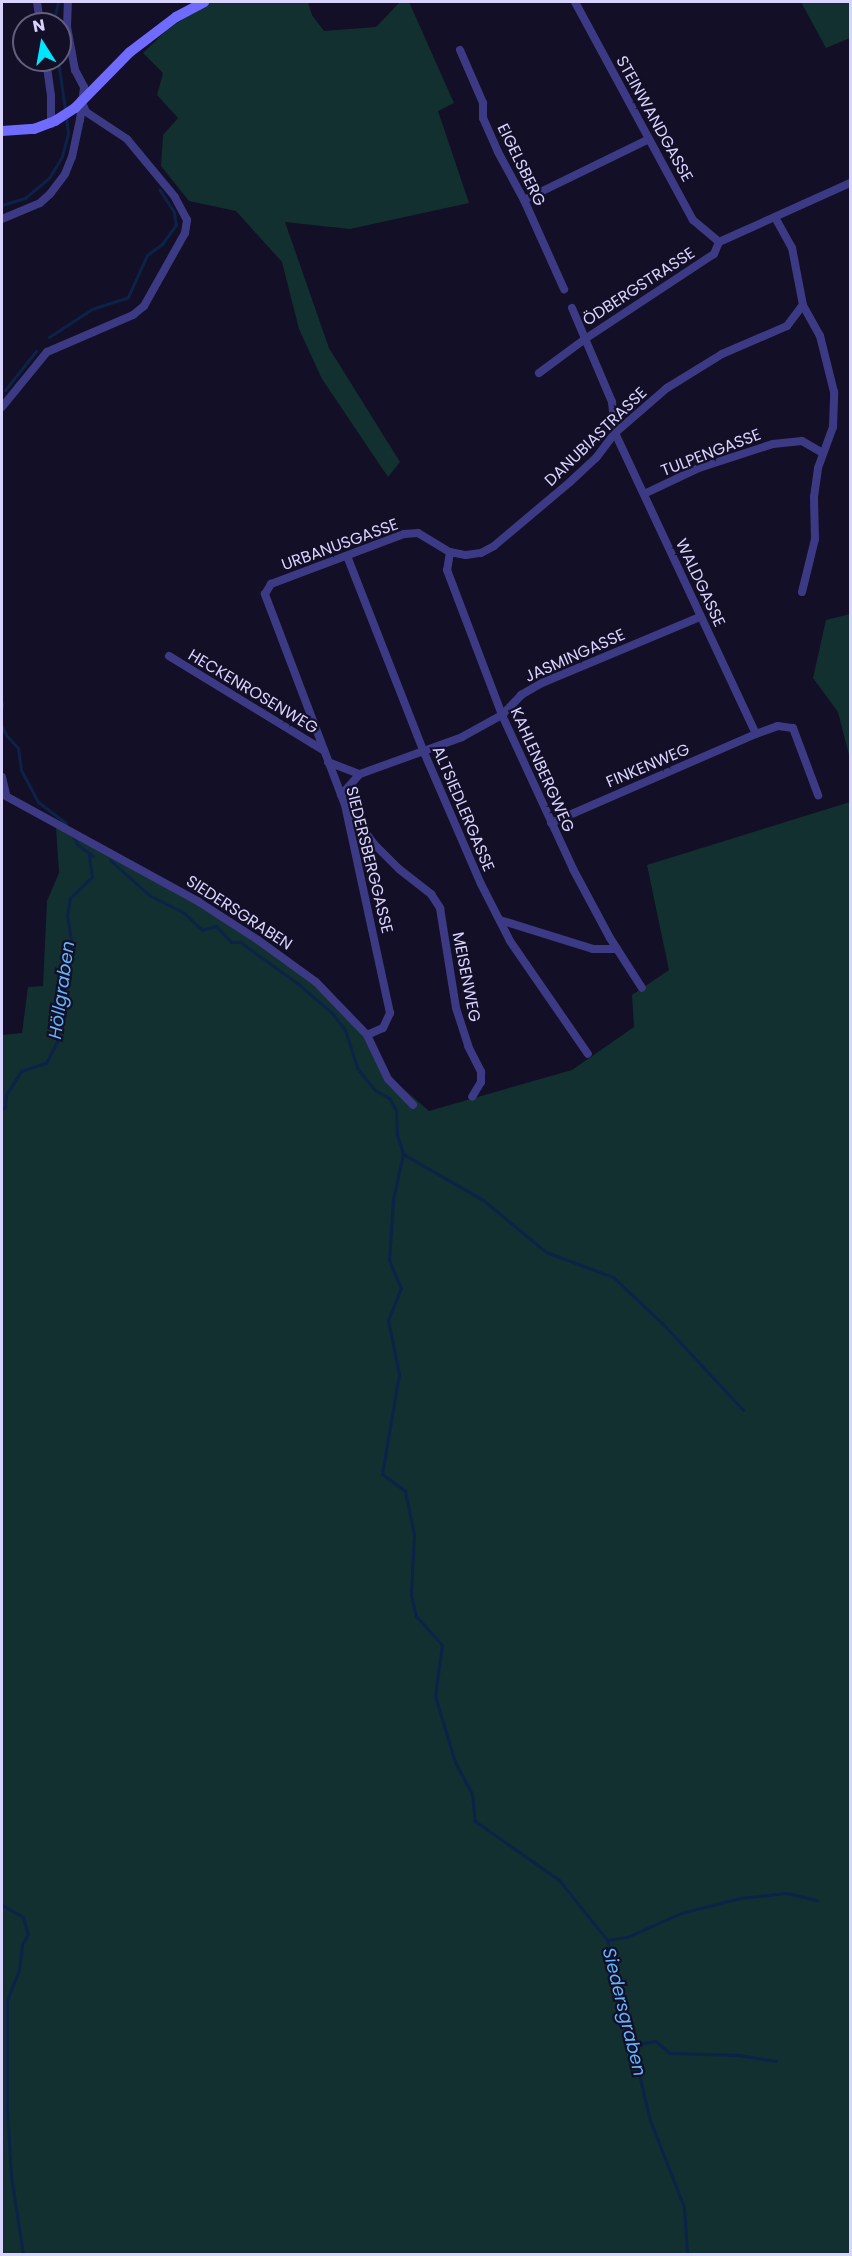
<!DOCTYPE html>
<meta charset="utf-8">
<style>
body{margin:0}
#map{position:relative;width:852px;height:2256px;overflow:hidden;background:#130f26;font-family:Poppins,sans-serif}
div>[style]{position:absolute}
.green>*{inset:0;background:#12302f}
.stream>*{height:3px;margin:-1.5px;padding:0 1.5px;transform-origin:1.5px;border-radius:1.5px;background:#0c2248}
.street>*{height:8px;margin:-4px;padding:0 4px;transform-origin:4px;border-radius:4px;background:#3d3a85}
.secondary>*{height:10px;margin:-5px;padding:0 5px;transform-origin:5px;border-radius:5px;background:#6f6bff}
span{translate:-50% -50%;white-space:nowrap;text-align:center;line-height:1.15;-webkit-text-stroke:4.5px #130f26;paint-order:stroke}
.street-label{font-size:16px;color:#d9d4ff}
.water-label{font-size:18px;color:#62b6ff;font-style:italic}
.frame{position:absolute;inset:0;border:3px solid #d9d4ff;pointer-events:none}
.north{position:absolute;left:12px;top:12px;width:60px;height:60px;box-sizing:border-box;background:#130f26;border:2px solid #625e7d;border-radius:50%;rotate:349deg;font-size:16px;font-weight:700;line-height:24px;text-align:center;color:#d9d4ff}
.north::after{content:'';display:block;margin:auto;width:21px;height:27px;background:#00e5ff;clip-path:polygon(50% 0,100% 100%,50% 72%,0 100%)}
</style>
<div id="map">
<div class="green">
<i style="clip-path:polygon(212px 2px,308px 2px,312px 15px,324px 31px,376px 27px,400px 2px,409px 2px,454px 103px,438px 111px,469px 203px,350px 229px,285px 222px,329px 348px,400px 462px,388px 477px,322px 379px,299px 329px,282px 262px,236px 211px,189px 201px,161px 166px,163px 135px,178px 118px,157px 95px,163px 73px,143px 53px,166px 31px,195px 10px)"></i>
<i style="clip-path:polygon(801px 2px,850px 2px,850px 38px,826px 48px)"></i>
<i style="clip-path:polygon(850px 614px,850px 759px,838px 712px,813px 678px,826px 620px)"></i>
<i style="clip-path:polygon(850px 802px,850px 2254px,2px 2254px,2px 1035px,22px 1033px,28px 987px,43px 986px,47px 901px,59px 873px,56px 827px,175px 889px,256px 940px,314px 982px,363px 1036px,390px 1077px,429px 1111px,572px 1070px,634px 1027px,632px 995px,669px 970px,647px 865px)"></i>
</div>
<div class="stream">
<i style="left:53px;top:24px;width:23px;rotate:-77deg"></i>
<i style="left:58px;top:60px;width:50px;rotate:82deg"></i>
<i style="left:2px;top:205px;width:24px;rotate:-17deg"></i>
<i style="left:25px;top:198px;width:31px;rotate:-40deg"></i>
<i style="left:49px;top:178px;width:26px;rotate:-59deg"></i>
<i style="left:62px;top:156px;width:24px;rotate:-75deg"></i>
<i style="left:68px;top:133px;width:16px;rotate:-97deg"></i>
<i style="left:49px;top:337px;width:51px;rotate:-33.1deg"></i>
<i style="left:92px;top:309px;width:38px;rotate:-18deg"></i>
<i style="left:128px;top:297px;width:46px;rotate:-65.7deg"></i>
<i style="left:147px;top:255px;width:19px;rotate:-36deg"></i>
<i style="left:162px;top:244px;width:24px;rotate:-54deg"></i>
<i style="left:176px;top:225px;width:13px;rotate:-99deg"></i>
<i style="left:174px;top:212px;width:27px;rotate:-123deg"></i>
<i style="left:5px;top:390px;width:50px;rotate:-51.5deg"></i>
<i style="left:2px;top:703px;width:4px;rotate:90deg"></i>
<i style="left:2px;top:726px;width:10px;rotate:66deg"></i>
<i style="left:6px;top:735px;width:18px;rotate:47deg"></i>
<i style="left:18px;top:748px;width:22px;rotate:82deg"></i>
<i style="left:21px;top:770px;width:36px;rotate:62deg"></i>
<i style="left:38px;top:802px;width:34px;rotate:37deg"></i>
<i style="left:65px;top:822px;width:8px;rotate:67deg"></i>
<i style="left:72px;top:834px;width:11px;rotate:63deg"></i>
<i style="left:77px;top:844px;width:20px;rotate:37deg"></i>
<i style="left:110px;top:860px;width:52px;rotate:41.9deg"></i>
<i style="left:149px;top:895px;width:39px;rotate:27deg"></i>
<i style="left:184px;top:913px;width:25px;rotate:43deg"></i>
<i style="left:202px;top:930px;width:15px;rotate:-16deg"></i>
<i style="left:216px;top:926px;width:22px;rotate:47deg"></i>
<i style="left:231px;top:942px;width:9px"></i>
<i style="left:240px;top:942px;width:70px;rotate:35.7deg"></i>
<i style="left:297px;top:983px;width:46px;rotate:40.6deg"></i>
<i style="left:332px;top:1013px;width:21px;rotate:53deg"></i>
<i style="left:345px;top:1030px;width:40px;rotate:72deg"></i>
<i style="left:357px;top:1068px;width:28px;rotate:51deg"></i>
<i style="left:375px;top:1090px;width:16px;rotate:30deg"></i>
<i style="left:389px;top:1098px;width:14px;rotate:60deg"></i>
<i style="left:396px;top:1110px;width:25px;rotate:88deg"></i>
<i style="left:397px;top:1135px;width:20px;rotate:72deg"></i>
<i style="left:403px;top:1154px;width:47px;rotate:102.3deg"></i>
<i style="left:393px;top:1200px;width:60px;rotate:93.8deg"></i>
<i style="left:389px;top:1260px;width:30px;rotate:67deg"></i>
<i style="left:401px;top:1288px;width:35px;rotate:112deg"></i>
<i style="left:388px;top:1320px;width:55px;rotate:78.5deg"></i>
<i style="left:399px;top:1374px;width:101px;rotate:99.6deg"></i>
<i style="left:382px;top:1474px;width:29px;rotate:36deg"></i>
<i style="left:405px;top:1491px;width:45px;rotate:78.4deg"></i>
<i style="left:414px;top:1535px;width:60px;rotate:92.9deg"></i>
<i style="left:411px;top:1595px;width:22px;rotate:77deg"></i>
<i style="left:416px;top:1616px;width:39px;rotate:48deg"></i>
<i style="left:442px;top:1645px;width:51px;rotate:97.8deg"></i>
<i style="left:435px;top:1696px;width:69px;rotate:73.1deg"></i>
<i style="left:455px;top:1762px;width:36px;rotate:62deg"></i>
<i style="left:472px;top:1794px;width:27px;rotate:84deg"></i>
<i style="left:475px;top:1821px;width:103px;rotate:35.1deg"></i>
<i style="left:559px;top:1880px;width:77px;rotate:51.3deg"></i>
<i style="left:607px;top:1940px;width:185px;rotate:76.6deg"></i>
<i style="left:650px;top:2120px;width:93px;rotate:68.7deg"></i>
<i style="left:684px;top:2207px;width:47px;rotate:86.3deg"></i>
<i style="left:2px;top:1109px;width:4px;rotate:-34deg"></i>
<i style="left:5px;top:1107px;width:12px;rotate:-85deg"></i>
<i style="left:6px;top:1095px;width:28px;rotate:-58deg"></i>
<i style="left:21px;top:1071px;width:26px;rotate:-18deg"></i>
<i style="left:46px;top:1063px;width:25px;rotate:-63deg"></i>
<i style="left:57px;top:1041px;width:37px;rotate:-88deg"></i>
<i style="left:58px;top:1004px;width:34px;rotate:-73deg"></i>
<i style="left:68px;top:972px;width:11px;rotate:-100deg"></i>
<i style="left:66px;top:961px;width:16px;rotate:-68deg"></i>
<i style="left:72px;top:946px;width:30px;rotate:-99deg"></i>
<i style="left:67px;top:916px;width:18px;rotate:-81deg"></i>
<i style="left:70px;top:898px;width:30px;rotate:-44deg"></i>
<i style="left:92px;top:877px;width:22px;rotate:-98deg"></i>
<i style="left:403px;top:1154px;width:92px;rotate:29.9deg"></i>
<i style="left:483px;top:1200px;width:82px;rotate:39.5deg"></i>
<i style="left:546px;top:1252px;width:72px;rotate:20.5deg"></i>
<i style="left:613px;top:1277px;width:67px;rotate:43.2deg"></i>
<i style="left:662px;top:1323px;width:119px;rotate:47deg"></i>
<i style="left:2px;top:1905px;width:24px;rotate:30deg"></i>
<i style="left:23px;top:1917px;width:18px;rotate:74deg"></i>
<i style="left:28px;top:1934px;width:13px;rotate:119deg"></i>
<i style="left:22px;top:1945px;width:25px;rotate:97deg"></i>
<i style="left:19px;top:1970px;width:32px;rotate:112deg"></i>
<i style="left:7px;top:2000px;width:109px;rotate:90deg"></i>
<i style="left:7px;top:2109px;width:67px;rotate:86.6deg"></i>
<i style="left:11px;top:2176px;width:79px;rotate:81.3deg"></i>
<i style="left:607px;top:1940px;width:20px;rotate:-9deg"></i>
<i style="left:627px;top:1937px;width:59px;rotate:-24deg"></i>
<i style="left:681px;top:1913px;width:61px;rotate:-14.3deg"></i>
<i style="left:740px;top:1898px;width:46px;rotate:-6.2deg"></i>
<i style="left:786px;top:1893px;width:32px;rotate:13deg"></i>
<i style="left:634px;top:2045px;width:21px;rotate:-11deg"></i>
<i style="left:655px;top:2041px;width:19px;rotate:39deg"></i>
<i style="left:670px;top:2053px;width:68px;rotate:1.7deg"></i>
<i style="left:738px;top:2055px;width:38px;rotate:9deg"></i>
</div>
<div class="street">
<i style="left:37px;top:2px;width:22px;rotate:82deg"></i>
<i style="left:575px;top:2px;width:248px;rotate:61.6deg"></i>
<i style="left:693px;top:220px;width:34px;rotate:40deg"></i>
<i style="left:460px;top:50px;width:58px;rotate:66.5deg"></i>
<i style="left:483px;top:103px;width:15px;rotate:90deg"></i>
<i style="left:483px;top:118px;width:37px;rotate:66deg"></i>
<i style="left:498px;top:152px;width:55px;rotate:61.6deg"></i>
<i style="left:524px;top:200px;width:98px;rotate:65.8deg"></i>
<i style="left:46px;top:60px;width:36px;rotate:82deg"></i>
<i style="left:51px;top:96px;width:28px;rotate:90deg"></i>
<i style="left:524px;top:200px;width:139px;rotate:-26deg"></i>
<i style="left:2px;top:219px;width:41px;rotate:-22.8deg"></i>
<i style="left:40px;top:203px;width:13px;rotate:-42deg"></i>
<i style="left:50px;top:194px;width:25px;rotate:-53deg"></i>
<i style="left:65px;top:174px;width:18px;rotate:-68deg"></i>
<i style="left:72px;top:157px;width:38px;rotate:-78deg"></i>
<i style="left:80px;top:120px;width:33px;rotate:-83deg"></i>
<i style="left:84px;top:87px;width:19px;rotate:-118deg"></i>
<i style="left:75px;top:70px;width:44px;rotate:-100.5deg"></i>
<i style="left:67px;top:27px;width:25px;rotate:-88deg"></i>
<i style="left:572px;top:308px;width:102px;rotate:66.9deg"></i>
<i style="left:612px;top:402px;width:31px;rotate:84deg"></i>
<i style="left:615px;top:433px;width:332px;rotate:64.9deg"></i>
<i style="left:756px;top:734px;width:23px;rotate:-20deg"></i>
<i style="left:778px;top:726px;width:15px;rotate:8deg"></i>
<i style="left:793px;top:728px;width:72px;rotate:69.5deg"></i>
<i style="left:539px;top:373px;width:57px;rotate:-36.5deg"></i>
<i style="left:585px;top:339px;width:154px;rotate:-33.4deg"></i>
<i style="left:714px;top:254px;width:13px;rotate:-67deg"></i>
<i style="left:719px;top:242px;width:144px;rotate:-24.2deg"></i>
<i style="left:2px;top:407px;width:71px;rotate:-50.7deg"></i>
<i style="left:47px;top:352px;width:94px;rotate:-23.3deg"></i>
<i style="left:133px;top:315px;width:14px;rotate:-39deg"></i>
<i style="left:144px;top:306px;width:84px;rotate:-60.7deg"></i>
<i style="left:185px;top:233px;width:13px;rotate:-81deg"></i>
<i style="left:187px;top:220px;width:26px;rotate:-118deg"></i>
<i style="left:175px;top:197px;width:75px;rotate:-129.6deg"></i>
<i style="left:127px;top:139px;width:49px;rotate:-146.6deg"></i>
<i style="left:86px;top:112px;width:13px;rotate:-113deg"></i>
<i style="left:644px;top:494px;width:61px;rotate:-25.3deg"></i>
<i style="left:699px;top:468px;width:78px;rotate:-18deg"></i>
<i style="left:773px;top:444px;width:29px;rotate:-6deg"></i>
<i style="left:802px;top:441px;width:24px;rotate:30deg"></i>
<i style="left:450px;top:552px;width:18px;rotate:99deg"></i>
<i style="left:447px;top:570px;width:155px;rotate:69.2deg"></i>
<i style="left:502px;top:715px;width:170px;rotate:65.2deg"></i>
<i style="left:573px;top:869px;width:78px;rotate:61.8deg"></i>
<i style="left:610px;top:938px;width:59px;rotate:57.4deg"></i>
<i style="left:347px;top:556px;width:208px;rotate:68.6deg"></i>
<i style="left:423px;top:750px;width:146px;rotate:66.6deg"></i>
<i style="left:481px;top:884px;width:64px;rotate:63deg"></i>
<i style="left:510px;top:941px;width:137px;rotate:55.4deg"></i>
<i style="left:802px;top:592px;width:55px;rotate:-76.2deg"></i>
<i style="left:815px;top:539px;width:42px;rotate:-91.4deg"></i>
<i style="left:814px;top:497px;width:29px;rotate:-82deg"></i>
<i style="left:818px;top:468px;width:44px;rotate:-69.9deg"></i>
<i style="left:833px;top:427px;width:35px;rotate:-88deg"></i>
<i style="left:834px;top:392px;width:58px;rotate:-104deg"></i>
<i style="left:820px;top:336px;width:35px;rotate:-119deg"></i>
<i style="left:169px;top:656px;width:180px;rotate:31.4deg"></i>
<i style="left:328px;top:762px;width:34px;rotate:21deg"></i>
<i style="left:2px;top:777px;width:18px;rotate:77deg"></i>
<i style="left:2px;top:794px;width:225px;rotate:28.7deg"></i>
<i style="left:199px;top:902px;width:70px;rotate:32.8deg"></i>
<i style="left:258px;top:940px;width:72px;rotate:35.9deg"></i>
<i style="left:316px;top:982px;width:74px;rotate:46.1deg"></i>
<i style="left:367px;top:1035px;width:49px;rotate:64.5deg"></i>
<i style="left:388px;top:1079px;width:36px;rotate:46deg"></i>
<i style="left:341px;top:795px;width:28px;rotate:-48deg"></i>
<i style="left:360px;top:774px;width:109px;rotate:-19.9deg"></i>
<i style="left:462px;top:737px;width:46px;rotate:-28.8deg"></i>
<i style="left:502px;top:715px;width:28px;rotate:-46deg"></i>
<i style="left:521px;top:695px;width:24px;rotate:-30deg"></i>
<i style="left:542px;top:683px;width:171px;rotate:-22.7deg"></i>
<i style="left:346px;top:806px;width:47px;rotate:53.6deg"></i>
<i style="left:374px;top:844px;width:35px;rotate:45deg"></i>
<i style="left:399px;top:869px;width:41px;rotate:38deg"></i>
<i style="left:431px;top:894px;width:17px;rotate:57deg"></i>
<i style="left:440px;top:908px;width:101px;rotate:80.9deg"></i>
<i style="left:456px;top:1008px;width:40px;rotate:72deg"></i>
<i style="left:468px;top:1046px;width:29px;rotate:63deg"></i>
<i style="left:481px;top:1072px;width:10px;rotate:90deg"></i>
<i style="left:481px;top:1082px;width:17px;rotate:121deg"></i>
<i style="left:551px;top:823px;width:223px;rotate:-23.5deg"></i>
<i style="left:500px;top:920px;width:97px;rotate:17.3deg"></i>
<i style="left:593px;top:949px;width:24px"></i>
<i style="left:367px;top:1035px;width:17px;rotate:-24deg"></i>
<i style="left:383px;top:1028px;width:17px;rotate:-65deg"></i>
<i style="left:390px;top:1013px;width:213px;rotate:-102.2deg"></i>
<i style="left:345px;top:805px;width:226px;rotate:-110.8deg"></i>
<i style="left:265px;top:594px;width:12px;rotate:-59deg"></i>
<i style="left:271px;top:584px;width:142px;rotate:-20.6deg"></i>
<i style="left:404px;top:534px;width:14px;rotate:-4deg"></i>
<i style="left:418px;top:533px;width:37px;rotate:31deg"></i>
<i style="left:450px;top:552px;width:16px;rotate:11deg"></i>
<i style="left:466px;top:555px;width:15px;rotate:-8deg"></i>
<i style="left:481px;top:553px;width:15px;rotate:-28deg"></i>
<i style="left:494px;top:546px;width:99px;rotate:-40.1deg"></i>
<i style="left:570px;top:482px;width:35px;rotate:-43deg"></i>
<i style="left:596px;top:458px;width:31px;rotate:-53deg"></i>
<i style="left:615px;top:433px;width:69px;rotate:-40.9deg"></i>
<i style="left:667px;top:388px;width:65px;rotate:-31.7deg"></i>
<i style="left:722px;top:354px;width:71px;rotate:-23.3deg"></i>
<i style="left:787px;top:326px;width:26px;rotate:-53deg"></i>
<i style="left:803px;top:305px;width:58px;rotate:-100.9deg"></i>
<i style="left:792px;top:248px;width:35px;rotate:-119deg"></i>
</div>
<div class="secondary">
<i style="left:2px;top:131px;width:32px;rotate:-4deg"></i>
<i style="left:34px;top:129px;width:22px;rotate:-21deg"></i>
<i style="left:55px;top:121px;width:24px;rotate:-33deg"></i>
<i style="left:75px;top:108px;width:78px;rotate:-45.5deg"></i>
<i style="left:130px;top:52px;width:58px;rotate:-37.3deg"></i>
<i style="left:176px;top:17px;width:32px;rotate:-28deg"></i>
</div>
<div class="street-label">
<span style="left:654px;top:119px;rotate:61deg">STEINWANDGASSE</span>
<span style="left:521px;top:165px;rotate:64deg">EIGELSBERG</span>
<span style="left:639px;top:287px;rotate:-33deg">ÖDBERGSTRASSE</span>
<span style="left:596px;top:437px;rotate:-44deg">DANUBIASTRASSE</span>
<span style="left:711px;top:453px;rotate:-21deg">TULPENGASSE</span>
<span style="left:340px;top:545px;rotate:-20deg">URBANUSGASSE</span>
<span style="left:700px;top:583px;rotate:65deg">WALDGASSE</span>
<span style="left:575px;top:656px;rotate:-24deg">JASMINGASSE</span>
<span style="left:253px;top:692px;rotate:31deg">HECKENROSENWEG</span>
<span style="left:648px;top:766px;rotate:-23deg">FINKENWEG</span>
<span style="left:542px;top:770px;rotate:66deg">KAHLENBERGWEG</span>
<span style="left:463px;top:809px;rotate:67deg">ALTSIEDLERGASSE</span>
<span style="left:369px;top:860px;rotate:76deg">SIEDERSBERGGASSE</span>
<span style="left:239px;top:913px;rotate:33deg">SIEDERSGRABEN</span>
<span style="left:466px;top:977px;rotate:79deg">MEISENWEG</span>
</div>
<div class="water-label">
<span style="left:62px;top:990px;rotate:-82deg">Höllgraben</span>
<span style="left:624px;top:2012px;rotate:76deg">Siedersgraben</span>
</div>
<div class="frame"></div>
<div class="north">N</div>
</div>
